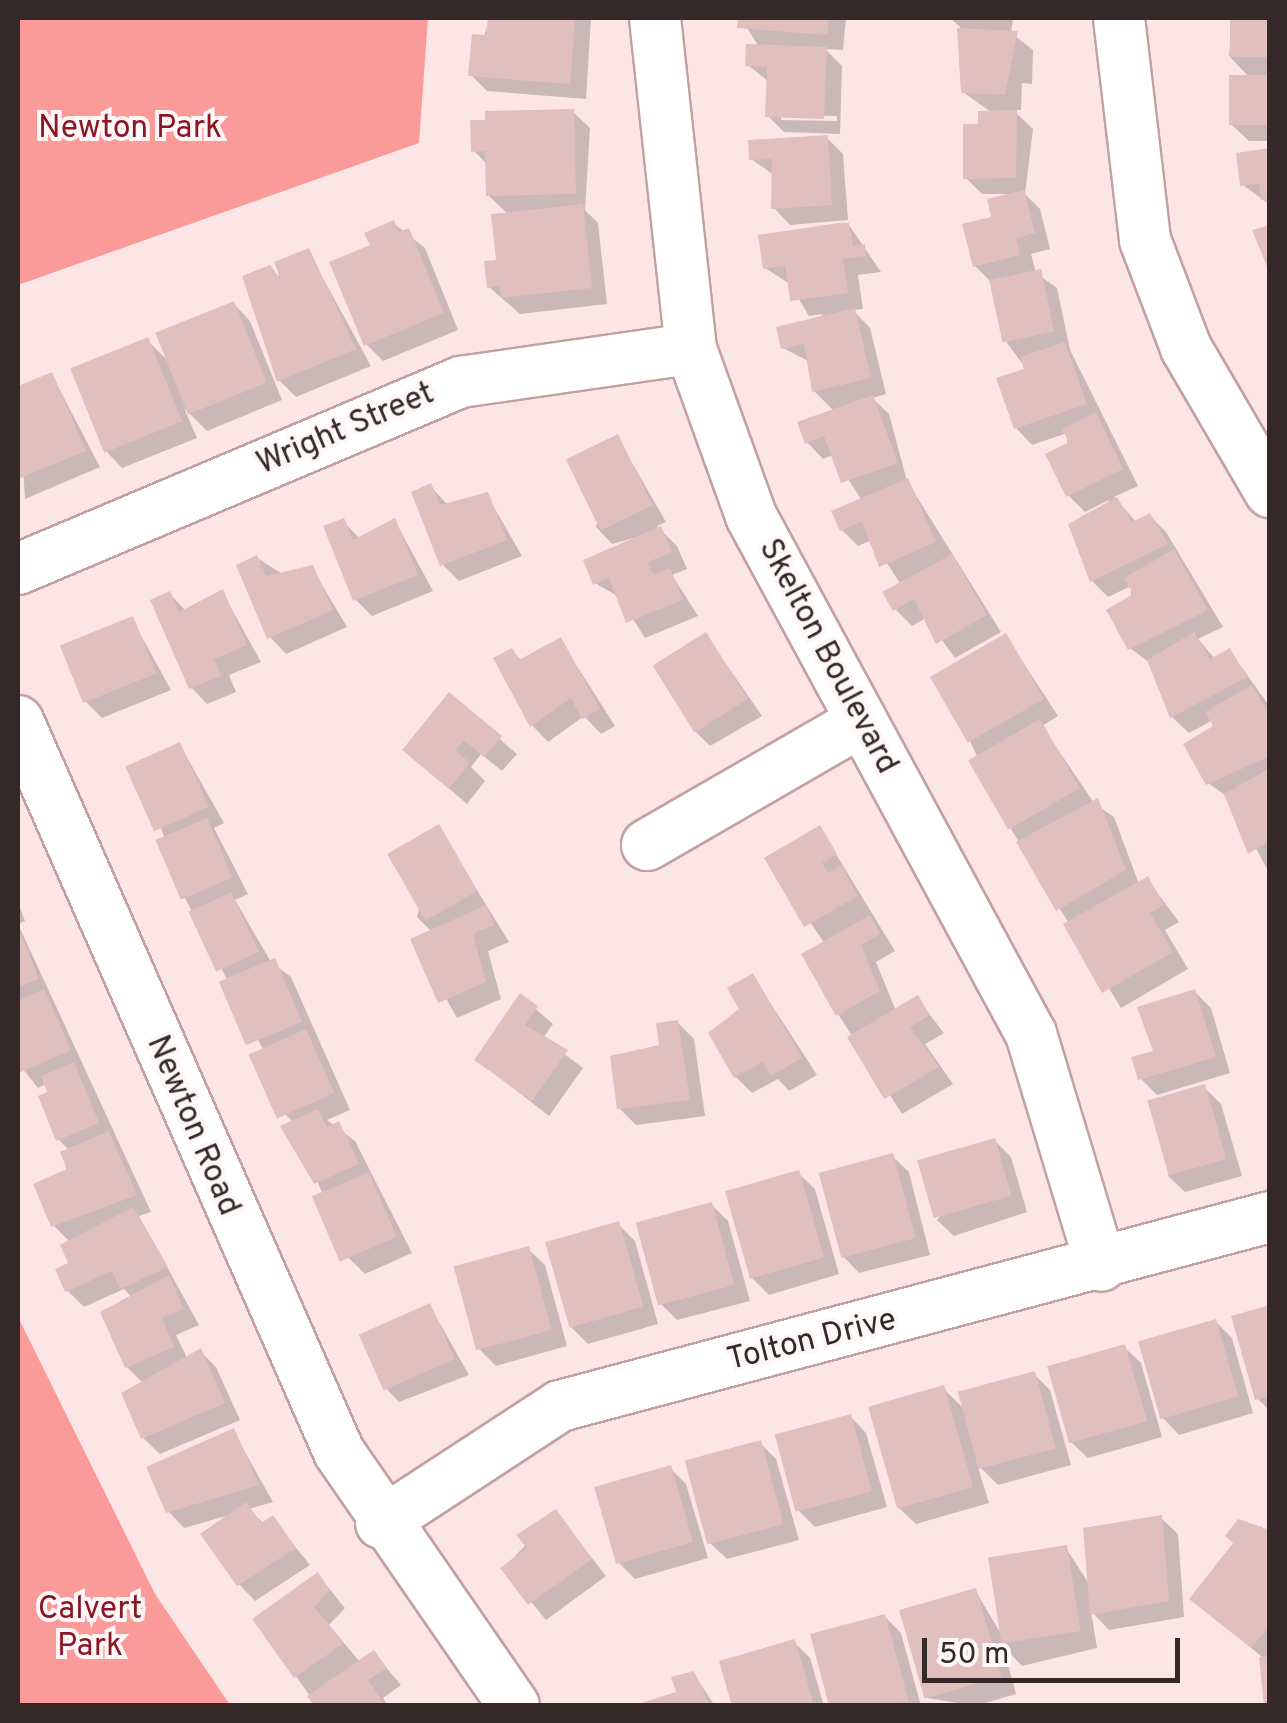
<!DOCTYPE html>
<style>
body{margin:0}
#map{position:relative;width:1287px;height:1723px;overflow:hidden;background:#fce6e5;font-family:Overpass,sans-serif}
div>[style]{position:absolute}
.green>*{inset:0;background:#fa9b9a}
.shadow>*{inset:0;background:#0003}
.building>*{inset:0;background:#e1bfbd;transform-origin:0 0}
.roads{filter:drop-shadow(2px 0 #c2a19f) drop-shadow(-2px 0 #c2a19f) drop-shadow(0 2px #c2a19f) drop-shadow(0 -2px #c2a19f)}
.minor>*{height:50px;margin:-25px;padding:0 25px;transform-origin:25px;border-radius:25px;background:#fff}
span{translate:-50% -50%;white-space:nowrap;text-align:center;line-height:1.15;-webkit-text-stroke:8px #fff7f7;paint-order:stroke}
.park-label{font-size:32px;color:#8a1524}
.street-label{font-size:32px;color:#352828}
.frame{position:absolute;inset:0;border:20px solid #352828;pointer-events:none}
.scale{position:absolute;left:922px;top:1638px;width:258px;height:45px;box-sizing:border-box;border:5px solid #352828;border-top:0;padding-left:12px;font-size:30px;line-height:35px;white-space:nowrap;color:#352828;-webkit-text-stroke:8px #fff7f7;paint-order:stroke}
</style>
<div id="map">
<div class="green">
<i style="clip-path:polygon(18px 18px,428px 18px,419px 143px,18px 285px)"></i>
<i style="clip-path:polygon(18px 1317px,155px 1594px,230px 1705px,18px 1705px)"></i>
</div>
<div class="shadow">
<i style="clip-path:polygon(490px 18px,591px 18px,586px 99px,487px 91px,471px 75px)"></i>
<i style="clip-path:polygon(evenodd,741px 18px,846px 18px,843px 50px,825px 49px,842px 66px,840px 134px,784px 132px,768px 116px,769px 82px,748px 65px,759px 47px,741px 18px,781px 115px,837px 116px,837px 121px,781px 120px,781px 115px)"></i>
<i style="clip-path:polygon(950px 18px,1013px 18px,1011px 33px,1033px 50px,1032px 84px,1022px 83px,1021px 110px,1013px 110px,1033px 129px,1025px 194px,1040px 209px,1050px 249px,1031px 254px,1036px 273px,1057px 288px,1070px 350px,1138px 486px,1114px 497px,1137px 523px,1150px 516px,1166px 532px,1223px 627px,1198px 639px,1215px 659px,1230px 651px,1270px 707px,1267px 869px,1229px 798px,1208px 783px,1213px 720px,1189px 733px,1172px 717px,1150px 663px,1130px 648px,1131px 586px,1108px 597px,1092px 581px,1109px 500px,1085px 512px,1068px 495px,1067px 433px,1032px 445px,1016px 428px,1027px 370px,1007px 343px,993px 284px,975px 266px,1010px 194px,982px 194px,966px 178px,991px 112px,963px 92px,960px 27px)"></i>
<i style="clip-path:polygon(1232px 18px,1270px 18px,1270px 141px,1249px 141px,1232px 125px,1250px 78px,1229px 56px)"></i>
<i style="clip-path:polygon(573px 112px,590px 128px,585px 210px,598px 223px,607px 304px,520px 314px,489px 287px,509px 215px,488px 195px,488px 165px,474px 151px)"></i>
<i style="clip-path:polygon(827px 138px,843px 154px,848px 220px,790px 225px,774px 208px,774px 175px,751px 159px)"></i>
<i style="clip-path:polygon(1270px 151px,1270px 205px,1243px 185px)"></i>
<i style="clip-path:polygon(393px 223px,425px 248px,458px 330px,383px 361px,366px 344px,373px 246px)"></i>
<i style="clip-path:polygon(849px 225px,881px 272px,858px 275px,863px 309px,853px 310px,870px 328px,886px 394px,872px 398px,889px 414px,907px 481px,1001px 632px,955px 658px,926px 618px,912px 626px,895px 609px,901px 585px,872px 540px,858px 546px,842px 530px,862px 501px,833px 455px,823px 459px,807px 442px,834px 411px,814px 391px,810px 362px,783px 348px,823px 314px,809px 316px,790px 284px,765px 268px)"></i>
<i style="clip-path:polygon(308px 251px,371px 366px,296px 397px,279px 380px,269px 267px,279px 277px,277px 264px)"></i>
<i style="clip-path:polygon(234px 304px,250px 321px,282px 400px,207px 431px,184px 408px,197px 438px,122px 468px,106px 451px,147px 340px,170px 363px)"></i>
<i style="clip-path:polygon(52px 375px,100px 467px,25px 499px,18px 389px)"></i>
<i style="clip-path:polygon(617px 437px,666px 522px,657px 526px,677px 546px,687px 569px,672px 575px,698px 616px,645px 638px,619px 597px,595px 583px,658px 531px,612px 544px,596px 527px)"></i>
<i style="clip-path:polygon(430px 486px,448px 505px,487px 495px,522px 556px,459px 581px,442px 564px)"></i>
<i style="clip-path:polygon(343px 521px,360px 539px,395px 521px,433px 591px,372px 616px,355px 599px)"></i>
<i style="clip-path:polygon(257px 558px,289px 578px,312px 568px,347px 627px,286px 654px,270px 637px)"></i>
<i style="clip-path:polygon(222px 592px,261px 662px,229px 675px,236px 692px,207px 704px,191px 687px,170px 594px,186px 611px)"></i>
<i style="clip-path:polygon(132px 619px,171px 690px,102px 718px,86px 702px)"></i>
<i style="clip-path:polygon(706px 635px,762px 716px,710px 746px,694px 730px)"></i>
<i style="clip-path:polygon(1006px 636px,1058px 716px,1042px 726px,1094px 803px,1114px 817px,1139px 884px,1147px 879px,1179px 922px,1165px 930px,1188px 969px,1121px 1008px,1011px 829px,970px 741px)"></i>
<i style="clip-path:polygon(561px 641px,615px 726px,601px 734px,584px 716px,548px 742px,532px 725px,512px 651px,522px 661px)"></i>
<i style="clip-path:polygon(450px 696px,517px 754px,502px 771px,481px 754px,471px 767px,485px 781px,467px 804px,405px 750px)"></i>
<i style="clip-path:polygon(180px 745px,224px 823px,214px 828px,248px 894px,235px 900px,271px 962px,291px 977px,350px 1110px,327px 1120px,355px 1141px,412px 1253px,365px 1274px,348px 1257px,294px 1123px,272px 1101px,252px 1056px,264px 1051px,185px 898px,161px 828px)"></i>
<i style="clip-path:polygon(438px 827px,509px 942px,488px 951px,501px 999px,457px 1018px,413px 940px,432px 932px,417px 917px)"></i>
<i style="clip-path:polygon(820px 828px,895px 951px,876px 962px,896px 1011px,917px 998px,944px 1033px,925px 1044px,953px 1084px,902px 1114px,838px 1014px,825px 944px,767px 858px)"></i>
<i style="clip-path:polygon(18px 903px,25px 921px,18px 924px)"></i>
<i style="clip-path:polygon(18px 924px,151px 1212px,139px 1216px,199px 1325px,176px 1335px,187px 1358px,200px 1351px,216px 1367px,240px 1420px,160px 1454px,143px 1438px,143px 1383px,127px 1367px,132px 1298px,124px 1289px,84px 1307px,67px 1290px,70px 1242px,53px 1225px,70px 1151px,58px 1139px,46px 1084px,38px 1088px,18px 1063px)"></i>
<i style="clip-path:polygon(753px 976px,817px 1075px,789px 1091px,778px 1079px,752px 1093px,736px 1077px)"></i>
<i style="clip-path:polygon(1195px 992px,1211px 1008px,1230px 1073px,1157px 1095px,1140px 1078px)"></i>
<i style="clip-path:polygon(521px 996px,553px 1024px,543px 1038px,583px 1068px,549px 1116px,477px 1060px)"></i>
<i style="clip-path:polygon(677px 1022px,694px 1039px,705px 1116px,636px 1125px,619px 1108px)"></i>
<i style="clip-path:polygon(1204px 1087px,1221px 1104px,1242px 1176px,1185px 1192px,1168px 1176px)"></i>
<i style="clip-path:polygon(994px 1140px,1011px 1157px,1027px 1212px,954px 1236px,937px 1220px)"></i>
<i style="clip-path:polygon(892px 1156px,909px 1172px,930px 1255px,859px 1273px,843px 1256px)"></i>
<i style="clip-path:polygon(798px 1173px,815px 1189px,839px 1274px,769px 1295px,752px 1278px)"></i>
<i style="clip-path:polygon(712px 1205px,728px 1221px,750px 1301px,677px 1320px,661px 1304px)"></i>
<i style="clip-path:polygon(618px 1224px,635px 1241px,658px 1324px,588px 1344px,571px 1327px)"></i>
<i style="clip-path:polygon(528px 1249px,545px 1265px,567px 1346px,496px 1366px,480px 1350px)"></i>
<i style="clip-path:polygon(430px 1306px,469px 1375px,399px 1402px,383px 1385px)"></i>
<i style="clip-path:polygon(1270px 1308px,1270px 1411px,1257px 1398px)"></i>
<i style="clip-path:polygon(1215px 1321px,1232px 1338px,1253px 1413px,1179px 1435px,1163px 1418px)"></i>
<i style="clip-path:polygon(1124px 1347px,1141px 1363px,1162px 1437px,1088px 1458px,1071px 1442px)"></i>
<i style="clip-path:polygon(1034px 1374px,1050px 1390px,1071px 1465px,998px 1485px,977px 1464px,989px 1503px,916px 1524px,899px 1508px,943px 1388px,965px 1410px)"></i>
<i style="clip-path:polygon(850px 1416px,866px 1433px,887px 1507px,815px 1527px,799px 1511px)"></i>
<i style="clip-path:polygon(233px 1431px,273px 1502px,249px 1509px,264px 1524px,272px 1518px,310px 1565px,255px 1601px,239px 1584px,233px 1514px,184px 1528px,168px 1511px)"></i>
<i style="clip-path:polygon(760px 1443px,776px 1459px,799px 1540px,727px 1559px,710px 1543px)"></i>
<i style="clip-path:polygon(670px 1468px,686px 1484px,708px 1558px,635px 1579px,619px 1563px)"></i>
<i style="clip-path:polygon(556px 1512px,606px 1576px,546px 1620px,504px 1568px)"></i>
<i style="clip-path:polygon(1161px 1518px,1178px 1534px,1184px 1617px,1109px 1630px,1091px 1611px,1097px 1648px,1022px 1666px,1003px 1646px,1016px 1694px,975px 1706px,927px 1698px,975px 1590px,1004px 1639px,1066px 1548px,1091px 1587px)"></i>
<i style="clip-path:polygon(1261px 1526px,1270px 1535px,1270px 1706px,1262px 1657px,1192px 1598px)"></i>
<i style="clip-path:polygon(318px 1575px,345px 1608px,329px 1625px,360px 1662px,374px 1653px,401px 1685px,383px 1698px,388px 1706px,317px 1706px,296px 1676px)"></i>
<i style="clip-path:polygon(884px 1616px,901px 1633px,921px 1706px,832px 1706px)"></i>
<i style="clip-path:polygon(794px 1642px,810px 1658px,824px 1706px,736px 1706px)"></i>
<i style="clip-path:polygon(693px 1673px,715px 1706px,637px 1706px,679px 1694px)"></i>
</div>
<div class="building">
<i style="clip-path:polygon(488px 18px,575px 18px,570px 84px,468px 76px,472px 34px,486px 35px)"></i>
<i style="clip-path:polygon(738px 18px,829px 18px,827px 35px,737px 28px)"></i>
<i style="left:1230px;top:18px;width:40px;height:39px"></i>
<i style="clip-path:polygon(957px 28px,1018px 31px,1005px 95px,961px 93px)"></i>
<i style="clip-path:polygon(746px 44px,827px 47px,824px 119px,765px 117px,767px 67px,745px 66px)"></i>
<i style="left:1270px;top:75px;width:50px;height:41px;rotate:90deg"></i>
<i style="clip-path:polygon(574px 109px,576px 194px,486px 196px,485px 151px,471px 152px,470px 120px,485px 120px,485px 111px)"></i>
<i style="clip-path:polygon(1017px 110px,1016px 178px,963px 179px,963px 124px,978px 124px,978px 111px)"></i>
<i style="clip-path:polygon(828px 135px,832px 205px,771px 209px,772px 159px,749px 160px,748px 140px)"></i>
<i style="clip-path:polygon(1270px 148px,1270px 199px,1261px 200px,1259px 184px,1240px 186px,1236px 153px)"></i>
<i style="clip-path:polygon(1024px 190px,1035px 233px,1016px 238px,1020px 255px,973px 267px,962px 224px,991px 217px,987px 199px)"></i>
<i style="clip-path:polygon(583px 204px,592px 288px,501px 298px,500px 286px,487px 288px,484px 261px,496px 260px,491px 214px)"></i>
<i style="clip-path:polygon(394px 220px,399px 232px,409px 228px,444px 313px,364px 346px,329px 262px,370px 245px,364px 233px)"></i>
<i style="clip-path:polygon(838px 223px,849px 223px,853px 246px,865px 244px,866px 256px,843px 259px,848px 293px,790px 301px,785px 266px,763px 269px,758px 235px)"></i>
<i style="clip-path:polygon(1270px 225px,1270px 269px,1268px 269px,1252px 230px)"></i>
<i style="clip-path:polygon(309px 248px,356px 349px,277px 382px,242px 276px,270px 265px,282px 281px,274px 262px)"></i>
<i style="left:1041px;top:269px;width:64px;height:53px;rotate:78deg"></i>
<i style="left:234px;top:301px;width:88px;height:85px;rotate:68deg"></i>
<i style="clip-path:polygon(855px 308px,871px 378px,812px 392px,804px 344px,781px 349px,776px 327px)"></i>
<i style="left:148px;top:337px;width:91px;height:84px;rotate:68deg"></i>
<i style="clip-path:polygon(1065px 342px,1087px 404px,1014px 429px,996px 378px,1024px 369px,1020px 357px)"></i>
<i style="clip-path:polygon(52px 372px,86px 451px,18px 479px,18px 386px)"></i>
<i style="clip-path:polygon(873px 395px,898px 463px,841px 483px,824px 436px,805px 444px,797px 422px)"></i>
<i style="clip-path:polygon(1096px 412px,1123px 469px,1066px 497px,1045px 454px,1069px 442px,1062px 429px)"></i>
<i style="left:618px;top:434px;width:79px;height:58px;rotate:64deg"></i>
<i style="clip-path:polygon(908px 478px,936px 542px,879px 567px,862px 521px,840px 531px,831px 511px)"></i>
<i style="clip-path:polygon(431px 483px,440px 505px,488px 492px,507px 540px,440px 566px,411px 492px)"></i>
<i style="clip-path:polygon(1117px 497px,1132px 522px,1150px 513px,1168px 544px,1090px 582px,1068px 524px)"></i>
<i style="clip-path:polygon(344px 518px,353px 540px,395px 518px,418px 575px,353px 601px,323px 526px)"></i>
<i style="clip-path:polygon(661px 526px,672px 552px,648px 562px,654px 575px,670px 568px,683px 600px,626px 623px,609px 578px,593px 585px,583px 560px)"></i>
<i style="clip-path:polygon(1174px 549px,1208px 610px,1128px 650px,1106px 610px,1133px 594px,1124px 578px)"></i>
<i style="clip-path:polygon(952px 554px,987px 615px,936px 644px,914px 599px,893px 611px,882px 592px)"></i>
<i style="clip-path:polygon(257px 555px,266px 576px,313px 565px,333px 610px,267px 639px,236px 565px)"></i>
<i style="clip-path:polygon(223px 589px,247px 645px,214px 659px,221px 676px,189px 689px,150px 600px,170px 591px,179px 612px)"></i>
<i style="left:133px;top:616px;width:62px;height:79px;rotate:68deg"></i>
<i style="left:706px;top:632px;width:79px;height:63px;rotate:58deg"></i>
<i style="clip-path:polygon(1194px 632px,1210px 659px,1230px 648px,1247px 677px,1170px 718px,1147px 660px)"></i>
<i style="left:1006px;top:633px;width:76px;height:88px;rotate:60deg"></i>
<i style="clip-path:polygon(561px 637px,600px 709px,582px 719px,571px 698px,530px 727px,493px 658px,512px 648px,519px 660px)"></i>
<i style="clip-path:polygon(1252px 685px,1270px 715px,1270px 756px,1206px 785px,1183px 744px,1213px 726px,1205px 712px)"></i>
<i style="clip-path:polygon(449px 692px,502px 736px,484px 757px,464px 740px,455px 750px,470px 763px,449px 789px,402px 750px)"></i>
<i style="left:1040px;top:719px;width:80px;height:83px;rotate:60deg"></i>
<i style="left:180px;top:742px;width:71px;height:60px;rotate:66deg"></i>
<i style="clip-path:polygon(1270px 768px,1270px 841px,1248px 854px,1224px 794px)"></i>
<i style="clip-path:polygon(1098px 798px,1126px 870px,1056px 911px,1016px 842px)"></i>
<i style="left:207px;top:818px;width:65px;height:56px;rotate:67deg"></i>
<i style="left:439px;top:824px;width:77px;height:60px;rotate:60deg"></i>
<i style="clip-path:polygon(820px 825px,837px 854px,822px 863px,828px 873px,841px 865px,858px 896px,804px 927px,764px 858px)"></i>
<i style="clip-path:polygon(1148px 876px,1164px 905px,1150px 913px,1173px 952px,1102px 993px,1063px 924px)"></i>
<i style="left:231px;top:892px;width:66px;height:47px;rotate:65deg"></i>
<i style="clip-path:polygon(486px 905px,494px 925px,473px 934px,486px 982px,438px 1003px,410px 939px)"></i>
<i style="clip-path:polygon(870px 915px,880px 934px,861px 945px,880px 991px,836px 1016px,801px 954px)"></i>
<i style="clip-path:polygon(18px 927px,39px 979px,18px 987px)"></i>
<i style="left:275px;top:958px;width:69px;height:61px;rotate:67deg"></i>
<i style="clip-path:polygon(753px 973px,802px 1058px,771px 1076px,763px 1062px,734px 1078px,708px 1033px,739px 1009px,727px 988px)"></i>
<i style="clip-path:polygon(44px 989px,71px 1050px,19px 1073px,18px 1001px)"></i>
<i style="clip-path:polygon(1195px 989px,1216px 1057px,1138px 1080px,1131px 1057px,1153px 1051px,1137px 1007px)"></i>
<i style="clip-path:polygon(520px 993px,538px 1006px,525px 1025px,568px 1050px,532px 1101px,474px 1060px)"></i>
<i style="clip-path:polygon(918px 995px,930px 1015px,910px 1027px,939px 1067px,884px 1099px,847px 1037px)"></i>
<i style="clip-path:polygon(678px 1020px,690px 1100px,617px 1109px,610px 1056px,659px 1045px,656px 1023px)"></i>
<i style="left:306px;top:1029px;width:70px;height:63px;rotate:66deg"></i>
<i style="clip-path:polygon(74px 1062px,99px 1123px,56px 1141px,38px 1096px,47px 1092px,41px 1076px)"></i>
<i style="left:1205px;top:1084px;width:78px;height:60px;rotate:74deg"></i>
<i style="clip-path:polygon(318px 1109px,327px 1127px,339px 1121px,359px 1164px,314px 1184px,280px 1126px)"></i>
<i style="clip-path:polygon(109px 1131px,137px 1195px,51px 1227px,33px 1184px,67px 1169px,60px 1152px)"></i>
<i style="left:995px;top:1138px;width:60px;height:81px;rotate:74deg"></i>
<i style="left:893px;top:1153px;width:88px;height:77px;rotate:75deg"></i>
<i style="left:799px;top:1170px;width:91px;height:77px;rotate:74deg"></i>
<i style="left:369px;top:1172px;width:71px;height:62px;rotate:67deg"></i>
<i style="left:712px;top:1202px;width:86px;height:79px;rotate:75deg"></i>
<i style="clip-path:polygon(133px 1207px,168px 1267px,120px 1289px,112px 1271px,65px 1292px,55px 1269px,68px 1263px,60px 1245px)"></i>
<i style="left:619px;top:1221px;width:89px;height:77px;rotate:74deg"></i>
<i style="left:529px;top:1246px;width:87px;height:78px;rotate:75deg"></i>
<i style="clip-path:polygon(169px 1275px,184px 1309px,162px 1318px,174px 1347px,125px 1368px,100px 1312px)"></i>
<i style="left:430px;top:1303px;width:61px;height:78px;rotate:66deg"></i>
<i style="clip-path:polygon(1270px 1305px,1270px 1396px,1255px 1400px,1231px 1316px)"></i>
<i style="left:1216px;top:1319px;width:81px;height:81px;rotate:74deg"></i>
<i style="left:1125px;top:1344px;width:80px;height:81px;rotate:74deg"></i>
<i style="clip-path:polygon(201px 1348px,225px 1403px,141px 1439px,121px 1393px)"></i>
<i style="left:1035px;top:1371px;width:80px;height:80px;rotate:75deg"></i>
<i style="left:944px;top:1385px;width:106px;height:79px;rotate:74deg"></i>
<i style="left:851px;top:1414px;width:80px;height:79px;rotate:75deg"></i>
<i style="clip-path:polygon(234px 1428px,259px 1485px,166px 1513px,146px 1467px)"></i>
<i style="left:761px;top:1440px;width:87px;height:79px;rotate:75deg"></i>
<i style="left:671px;top:1465px;width:80px;height:80px;rotate:74deg"></i>
<i style="clip-path:polygon(246px 1502px,261px 1523px,273px 1515px,296px 1548px,237px 1586px,200px 1534px)"></i>
<i style="clip-path:polygon(556px 1509px,592px 1559px,528px 1605px,500px 1568px,527px 1548px,516px 1535px)"></i>
<i style="clip-path:polygon(1162px 1515px,1169px 1601px,1090px 1615px,1083px 1528px)"></i>
<i style="clip-path:polygon(1238px 1519px,1270px 1530px,1270px 1625px,1251px 1648px,1189px 1599px,1233px 1543px,1225px 1536px)"></i>
<i style="left:1067px;top:1545px;width:87px;height:80px;rotate:81deg"></i>
<i style="clip-path:polygon(318px 1572px,330px 1590px,314px 1607px,344px 1643px,294px 1678px,252px 1619px)"></i>
<i style="left:976px;top:1588px;width:92px;height:80px;rotate:74deg"></i>
<i style="clip-path:polygon(885px 1614px,909px 1702px,829px 1706px,810px 1634px)"></i>
<i style="clip-path:polygon(795px 1639px,814px 1706px,732px 1706px,719px 1661px)"></i>
<i style="clip-path:polygon(374px 1650px,387px 1668px,368px 1680px,386px 1706px,314px 1706px,307px 1696px)"></i>
<i style="clip-path:polygon(1270px 1656px,1270px 1706px,1264px 1706px,1259px 1657px)"></i>
<i style="clip-path:polygon(694px 1671px,710px 1706px,632px 1706px,676px 1692px,671px 1677px)"></i>
</div>
<div class="roads">
<div class="minor">
<i style="left:655px;top:18px;width:333px;rotate:83.8deg"></i>
<i style="left:691px;top:349px;width:177px;rotate:70.2deg"></i>
<i style="left:751px;top:516px;width:589px;rotate:61.61deg"></i>
<i style="left:1031px;top:1034px;width:242px;rotate:73.2deg"></i>
<i style="left:1119px;top:18px;width:224px;rotate:83.3deg"></i>
<i style="left:1145px;top:240px;width:116px;rotate:69.2deg"></i>
<i style="left:1186px;top:348px;width:167px;rotate:59.7deg"></i>
<i style="left:18px;top:569px;width:481px;rotate:-22.9deg"></i>
<i style="left:461px;top:382px;width:232px;rotate:-8.2deg"></i>
<i style="left:18px;top:721px;width:798px;rotate:66.29deg"></i>
<i style="left:339px;top:1452px;width:308px;rotate:55.4deg"></i>
<i style="left:647px;top:845px;width:248px;rotate:-30deg"></i>
<i style="left:381px;top:1523px;width:214px;rotate:-33.2deg"></i>
<i style="left:560px;top:1406px;width:735px;rotate:-14.91deg"></i>
</div>
</div>
<div class="park-label">
<span style="left:130px;top:129px">Newton Park</span>
<span style="left:90px;top:1629px">Calvert<br>Park</span>
</div>
<div class="street-label">
<span style="left:346px;top:430px;rotate:-23deg">Wright Street</span>
<span style="left:827px;top:657px;rotate:62deg">Skelton Boulevard</span>
<span style="left:192px;top:1126px;rotate:67deg">Newton Road</span>
<span style="left:812px;top:1341px;rotate:-14deg">Tolton Drive</span>
</div>
<div class="frame"></div>
<div class="scale">50 m</div>
</div>
